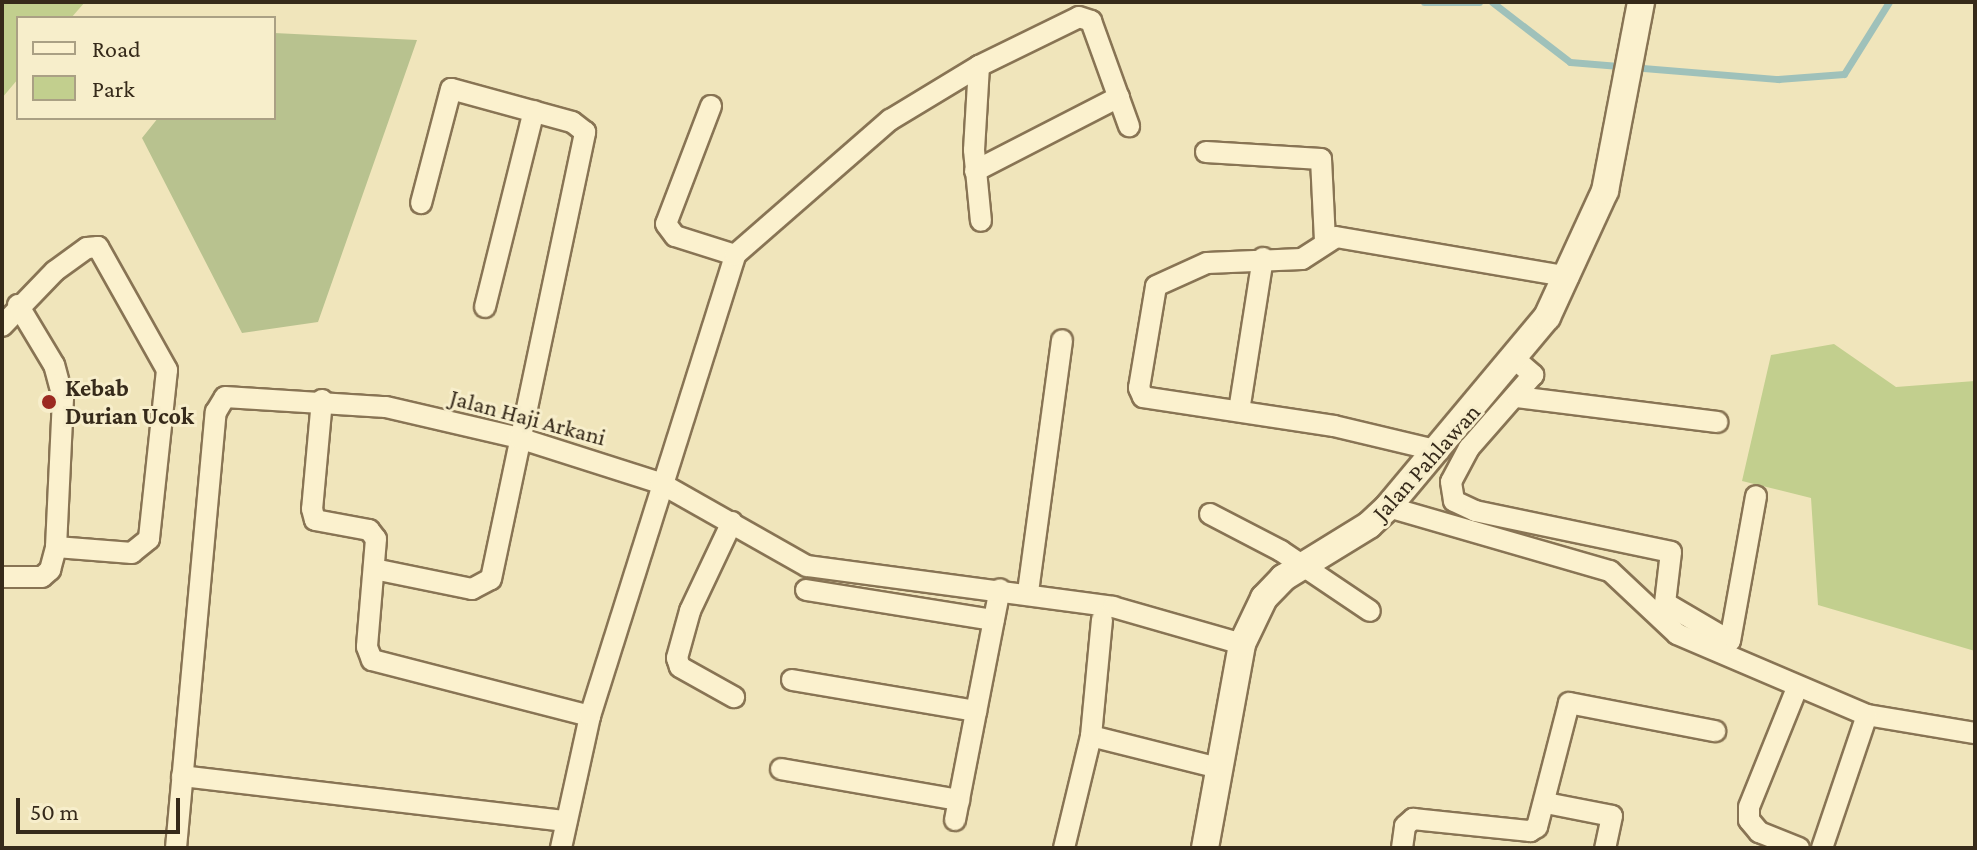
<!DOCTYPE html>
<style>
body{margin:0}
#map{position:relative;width:1977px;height:850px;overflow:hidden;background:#f0e5bb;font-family:"Crimson Pro",serif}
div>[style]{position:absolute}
.green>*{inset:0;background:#c2cf8e}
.cemetery>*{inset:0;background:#b8c28f}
.stream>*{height:7px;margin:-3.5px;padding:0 3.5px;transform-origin:3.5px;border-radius:3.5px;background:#9fc1ba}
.roads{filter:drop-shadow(2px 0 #887454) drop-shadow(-2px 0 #887454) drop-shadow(0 2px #887454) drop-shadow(0 -2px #887454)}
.minor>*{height:20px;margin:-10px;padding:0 10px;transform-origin:10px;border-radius:10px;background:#fbf1ce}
.tertiary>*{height:26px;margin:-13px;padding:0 13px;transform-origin:13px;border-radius:13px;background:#fbf1ce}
.dots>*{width:22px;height:22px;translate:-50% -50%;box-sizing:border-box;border:4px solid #f7eecb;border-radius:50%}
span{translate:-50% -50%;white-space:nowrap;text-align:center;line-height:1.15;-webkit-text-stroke:6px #f7eecb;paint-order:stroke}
.poi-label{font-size:24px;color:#362a1a;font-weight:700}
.left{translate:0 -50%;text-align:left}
.street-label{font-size:24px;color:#362a1a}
.frame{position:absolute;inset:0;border:4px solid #362a1a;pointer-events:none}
.legend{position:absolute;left:16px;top:16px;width:260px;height:104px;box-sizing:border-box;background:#f7eecb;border:2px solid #aaa084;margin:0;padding:10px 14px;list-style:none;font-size:24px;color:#362a1a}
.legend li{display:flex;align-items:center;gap:16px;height:40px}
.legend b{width:40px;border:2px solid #aaa084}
.scale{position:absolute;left:16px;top:798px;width:164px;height:36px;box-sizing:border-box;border:4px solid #362a1a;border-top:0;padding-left:10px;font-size:24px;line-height:28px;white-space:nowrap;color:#362a1a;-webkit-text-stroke:6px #f7eecb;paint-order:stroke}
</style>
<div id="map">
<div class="green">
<i style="clip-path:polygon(2px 2px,85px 2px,71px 18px,18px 18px,18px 79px,2px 98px)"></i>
<i style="clip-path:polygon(1834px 344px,1896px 387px,1975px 381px,1975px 651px,1818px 605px,1811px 498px,1742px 481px,1771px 355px)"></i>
</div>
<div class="cemetery">
<i style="clip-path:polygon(274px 33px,417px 40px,318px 322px,242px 333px,142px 138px,158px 118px,274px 118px)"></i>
</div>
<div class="stream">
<i style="left:1424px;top:2px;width:55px"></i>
<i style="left:1492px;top:2px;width:98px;rotate:37.6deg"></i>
<i style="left:1570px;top:62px;width:209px;rotate:4.7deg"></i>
<i style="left:1778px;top:79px;width:66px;rotate:-4.3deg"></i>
<i style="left:1844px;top:74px;width:85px;rotate:-58deg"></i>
</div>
<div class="roads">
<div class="minor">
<i style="left:979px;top:66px;width:84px;rotate:93.4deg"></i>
<i style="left:974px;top:150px;width:71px;rotate:84.4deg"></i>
<i style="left:711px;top:106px;width:126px;rotate:110.9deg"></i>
<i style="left:666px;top:224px;width:15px;rotate:53deg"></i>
<i style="left:675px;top:236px;width:63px;rotate:17.6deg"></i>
<i style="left:1206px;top:152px;width:115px;rotate:3.5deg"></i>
<i style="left:1321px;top:159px;width:81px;rotate:87.2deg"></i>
<i style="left:975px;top:171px;width:162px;rotate:-27.2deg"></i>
<i style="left:485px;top:307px;width:202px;rotate:-76deg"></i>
<i style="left:2px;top:326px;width:76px;rotate:-46.1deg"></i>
<i style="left:55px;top:271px;width:39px;rotate:-36deg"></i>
<i style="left:87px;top:248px;width:11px;rotate:-5deg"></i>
<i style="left:98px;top:247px;width:141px;rotate:60.7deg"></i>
<i style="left:167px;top:370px;width:170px;rotate:96.1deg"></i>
<i style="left:149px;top:539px;width:22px;rotate:141deg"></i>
<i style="left:132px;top:553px;width:76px;rotate:-175.5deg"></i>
<i style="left:1516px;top:360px;width:23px;rotate:41deg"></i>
<i style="left:1533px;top:375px;width:97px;rotate:131.2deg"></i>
<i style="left:1469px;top:448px;width:38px;rotate:118deg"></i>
<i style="left:1451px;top:482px;width:19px;rotate:81deg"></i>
<i style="left:1454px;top:501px;width:23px;rotate:25deg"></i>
<i style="left:1475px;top:511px;width:200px;rotate:11.8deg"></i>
<i style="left:1671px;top:552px;width:51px;rotate:96.7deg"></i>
<i style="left:1665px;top:603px;width:75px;rotate:30.3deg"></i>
<i style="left:1730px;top:641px;width:147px;rotate:-79.8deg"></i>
<i style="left:1517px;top:397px;width:202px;rotate:7.1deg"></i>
<i style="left:322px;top:400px;width:109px;rotate:95.2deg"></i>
<i style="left:312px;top:509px;width:11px;rotate:75deg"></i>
<i style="left:315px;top:520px;width:55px;rotate:10.5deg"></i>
<i style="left:369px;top:530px;width:11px;rotate:52deg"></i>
<i style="left:376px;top:539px;width:108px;rotate:94.8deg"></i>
<i style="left:367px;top:647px;width:14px;rotate:69deg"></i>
<i style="left:372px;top:660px;width:225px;rotate:14.4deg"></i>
<i style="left:1239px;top:411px;width:155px;rotate:-81.1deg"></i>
<i style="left:1439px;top:451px;width:108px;rotate:-166.6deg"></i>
<i style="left:1334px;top:426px;width:193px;rotate:-171.4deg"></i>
<i style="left:1143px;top:397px;width:10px;rotate:-114deg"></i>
<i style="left:1139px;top:388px;width:103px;rotate:-80.5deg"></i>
<i style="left:1156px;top:286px;width:56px;rotate:-24.3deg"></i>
<i style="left:1207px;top:263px;width:95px;rotate:-2.4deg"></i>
<i style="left:1302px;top:259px;width:40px;rotate:-32.9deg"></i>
<i style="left:1336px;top:237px;width:236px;rotate:9.7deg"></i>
<i style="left:1388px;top:507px;width:231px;rotate:16.1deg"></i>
<i style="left:1610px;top:571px;width:92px;rotate:43.2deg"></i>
<i style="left:1677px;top:634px;width:207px;rotate:23.1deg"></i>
<i style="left:1867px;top:715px;width:109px;rotate:9.5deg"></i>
<i style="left:1210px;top:514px;width:80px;rotate:27.5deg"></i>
<i style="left:1281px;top:551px;width:107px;rotate:34deg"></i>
<i style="left:732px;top:522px;width:98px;rotate:115.3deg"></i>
<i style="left:690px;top:611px;width:49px;rotate:105.5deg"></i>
<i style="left:677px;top:658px;width:9px;rotate:72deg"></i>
<i style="left:680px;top:667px;width:62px;rotate:29.1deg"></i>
<i style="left:374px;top:569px;width:100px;rotate:11.5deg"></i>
<i style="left:472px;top:589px;width:21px;rotate:-28deg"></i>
<i style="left:491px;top:579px;width:457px;rotate:-78.1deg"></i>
<i style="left:585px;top:132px;width:16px;rotate:-142deg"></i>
<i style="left:572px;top:122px;width:125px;rotate:-164.7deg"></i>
<i style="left:451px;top:89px;width:118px;rotate:104.7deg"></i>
<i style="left:2px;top:577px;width:40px"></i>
<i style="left:42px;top:577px;width:11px;rotate:-41deg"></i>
<i style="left:50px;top:570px;width:24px;rotate:-75deg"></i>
<i style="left:56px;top:547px;width:149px;rotate:-87.3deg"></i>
<i style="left:63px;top:398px;width:34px;rotate:-105deg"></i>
<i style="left:54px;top:365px;width:70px;rotate:-121deg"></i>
<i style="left:806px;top:590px;width:190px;rotate:9.1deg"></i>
<i style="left:1028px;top:592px;width:254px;rotate:-82.3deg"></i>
<i style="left:792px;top:680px;width:187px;rotate:9.6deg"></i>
<i style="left:1797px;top:688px;width:128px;rotate:112deg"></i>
<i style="left:1749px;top:807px;width:13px;rotate:90deg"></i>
<i style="left:1749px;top:820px;width:16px;rotate:50deg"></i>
<i style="left:1759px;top:832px;width:43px;rotate:21.8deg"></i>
<i style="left:1091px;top:736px;width:131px;rotate:14.1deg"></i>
<i style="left:781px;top:769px;width:181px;rotate:9.9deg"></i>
<i style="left:182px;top:776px;width:387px;rotate:6.7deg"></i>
<i style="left:1546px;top:803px;width:67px;rotate:11.1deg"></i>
<i style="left:1612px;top:816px;width:33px;rotate:102deg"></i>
<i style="left:955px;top:820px;width:235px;rotate:-79deg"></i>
<i style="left:176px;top:848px;width:438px;rotate:-84.8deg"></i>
<i style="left:216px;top:412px;width:17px;rotate:-59deg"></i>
<i style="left:225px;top:397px;width:161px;rotate:3.6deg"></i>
<i style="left:386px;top:407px;width:137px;rotate:13.1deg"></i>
<i style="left:519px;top:438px;width:148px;rotate:17.7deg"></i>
<i style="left:660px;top:483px;width:169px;rotate:29.5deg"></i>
<i style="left:807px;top:566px;width:309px;rotate:7.6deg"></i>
<i style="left:1113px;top:607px;width:134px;rotate:16deg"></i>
<i style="left:561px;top:848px;width:135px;rotate:-77.6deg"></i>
<i style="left:590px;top:716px;width:483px;rotate:-72.5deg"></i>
<i style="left:735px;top:255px;width:206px;rotate:-41.1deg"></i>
<i style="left:890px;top:120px;width:104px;rotate:-31.2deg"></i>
<i style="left:979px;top:66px;width:111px;rotate:-26.1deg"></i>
<i style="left:1079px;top:17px;width:13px;rotate:18deg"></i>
<i style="left:1091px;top:21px;width:112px;rotate:70.1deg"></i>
<i style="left:1064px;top:848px;width:115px;rotate:-76.4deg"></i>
<i style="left:1091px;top:736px;width:117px;rotate:-84.6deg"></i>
<i style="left:1402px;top:848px;width:22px;rotate:-82deg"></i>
<i style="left:1405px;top:826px;width:11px;rotate:-41deg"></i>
<i style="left:1413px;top:819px;width:118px;rotate:5.9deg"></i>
<i style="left:1530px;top:831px;width:8px;rotate:-30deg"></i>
<i style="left:1537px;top:827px;width:128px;rotate:-75.5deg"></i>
<i style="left:1569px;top:703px;width:149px;rotate:10.9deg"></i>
<i style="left:1822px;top:848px;width:140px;rotate:-71.3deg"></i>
</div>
<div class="tertiary">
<i style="left:1205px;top:848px;width:207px;rotate:-79.7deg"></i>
<i style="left:1242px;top:644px;width:51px;rotate:-64.4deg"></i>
<i style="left:1264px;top:598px;width:28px;rotate:-46deg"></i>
<i style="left:1283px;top:578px;width:101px;rotate:-31.6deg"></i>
<i style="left:1369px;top:525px;width:26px;rotate:-43deg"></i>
<i style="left:1388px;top:507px;width:248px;rotate:-50.1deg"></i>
<i style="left:1547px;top:317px;width:139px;rotate:-65.3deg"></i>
<i style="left:1605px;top:191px;width:192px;rotate:-79.2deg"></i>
</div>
</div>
<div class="dots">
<i style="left:49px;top:402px;background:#9b2920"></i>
</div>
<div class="poi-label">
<span class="left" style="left:65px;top:402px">Kebab<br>Durian Ucok</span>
</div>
<div class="street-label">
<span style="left:528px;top:417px;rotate:15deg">Jalan Haji Arkani</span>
<span style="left:1426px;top:462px;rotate:-48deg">Jalan Pahlawan</span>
</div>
<div class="frame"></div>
<ul class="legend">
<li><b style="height:10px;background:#fbf1ce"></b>Road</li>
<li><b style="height:22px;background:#c2cf8e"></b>Park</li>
</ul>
<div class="scale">50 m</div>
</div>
